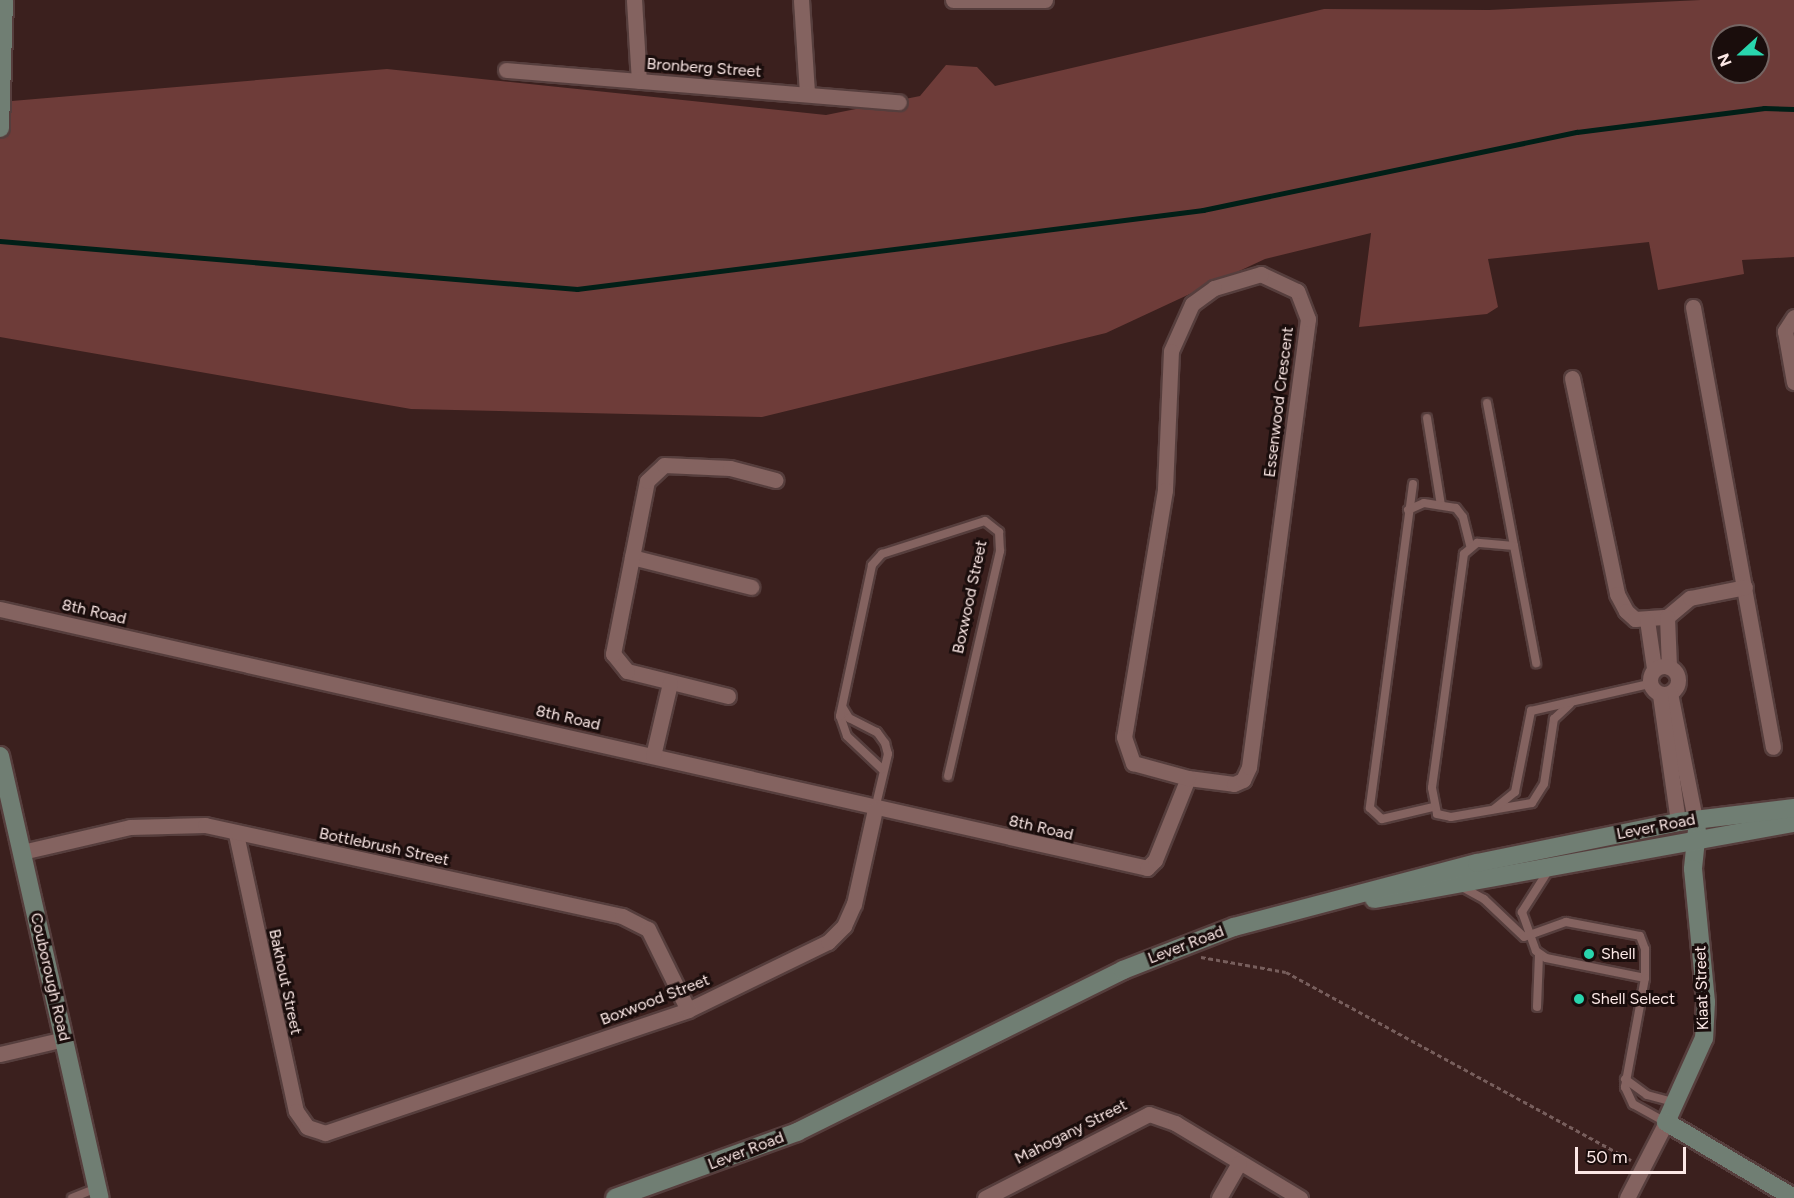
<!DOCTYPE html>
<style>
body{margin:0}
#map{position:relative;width:1794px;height:1198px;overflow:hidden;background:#3b201e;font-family:Figtree,sans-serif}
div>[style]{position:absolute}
.green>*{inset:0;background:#6e3c39}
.stream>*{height:4.5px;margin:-2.25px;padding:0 2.25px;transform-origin:2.25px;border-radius:2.25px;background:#011f17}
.path>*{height:3px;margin-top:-1.5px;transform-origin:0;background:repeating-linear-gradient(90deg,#775e5c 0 4.5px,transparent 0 7.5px)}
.roads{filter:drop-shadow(2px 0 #563e3d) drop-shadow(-2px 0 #563e3d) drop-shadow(0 2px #563e3d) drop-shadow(0 -2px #563e3d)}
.lane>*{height:8px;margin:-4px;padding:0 4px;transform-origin:4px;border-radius:4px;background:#846360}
.street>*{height:15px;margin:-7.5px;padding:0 7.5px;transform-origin:7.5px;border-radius:7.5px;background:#846360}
.street>.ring{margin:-7.5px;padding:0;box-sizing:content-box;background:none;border:15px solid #846360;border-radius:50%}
.secondary>*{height:18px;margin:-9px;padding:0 9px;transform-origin:9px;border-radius:9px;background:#707e73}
.dots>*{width:16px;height:16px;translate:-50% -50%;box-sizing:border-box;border:3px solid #1a0d0c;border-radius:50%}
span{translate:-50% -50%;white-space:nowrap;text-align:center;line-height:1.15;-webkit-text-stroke:6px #1a0d0c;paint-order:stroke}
.street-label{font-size:16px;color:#fce8e6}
.poi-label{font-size:16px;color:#fce8e6}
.left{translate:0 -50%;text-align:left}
.north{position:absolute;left:1710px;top:24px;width:60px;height:60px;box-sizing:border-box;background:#1a0d0c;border:2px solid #746563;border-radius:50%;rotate:249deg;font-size:16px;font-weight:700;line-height:24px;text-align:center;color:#fce8e6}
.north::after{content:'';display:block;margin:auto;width:21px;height:27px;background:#29d5ad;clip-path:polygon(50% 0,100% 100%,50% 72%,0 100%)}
.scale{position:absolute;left:1575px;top:1147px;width:111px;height:27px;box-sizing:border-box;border:3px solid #fce8e6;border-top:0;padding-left:8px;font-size:18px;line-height:21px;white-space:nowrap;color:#fce8e6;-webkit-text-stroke:4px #1a0d0c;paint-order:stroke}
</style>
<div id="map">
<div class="green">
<i style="clip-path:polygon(evenodd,1701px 0,1794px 0,1794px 257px,1742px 260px,1744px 274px,1658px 290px,1649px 242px,1488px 259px,1498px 307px,1487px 314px,1359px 327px,1371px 233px,1265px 259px,1106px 333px,762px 417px,411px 409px,0 337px,0 102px,387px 69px,826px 115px,920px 96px,946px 65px,977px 67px,995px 86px,1324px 9px,1489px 10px,1701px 0,1722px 36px,1758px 36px,1758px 72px,1722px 72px,1722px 36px)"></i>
</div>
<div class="stream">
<i style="left:0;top:241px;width:579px;rotate:4.76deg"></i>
<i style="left:577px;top:289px;width:631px;rotate:-7.19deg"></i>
<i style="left:1203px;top:210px;width:382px;rotate:-11.8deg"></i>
<i style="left:1577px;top:132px;width:189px;rotate:-7.3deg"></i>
<i style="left:1764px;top:108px;width:30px;rotate:2deg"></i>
</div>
<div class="path">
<i style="left:1201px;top:957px;width:86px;rotate:10deg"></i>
<i style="left:1286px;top:972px;width:393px;rotate:28.6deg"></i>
</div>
<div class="roads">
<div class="lane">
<i style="left:1487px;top:403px;width:265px;rotate:79.3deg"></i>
<i style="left:1427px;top:418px;width:88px;rotate:80.9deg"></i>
<i style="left:1413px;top:484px;width:327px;rotate:97.6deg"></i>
<i style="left:1370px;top:808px;width:16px;rotate:43deg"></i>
<i style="left:1382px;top:819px;width:52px;rotate:-13.2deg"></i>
<i style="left:1408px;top:510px;width:17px;rotate:-24deg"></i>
<i style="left:1424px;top:503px;width:32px;rotate:9deg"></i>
<i style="left:1456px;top:508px;width:11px;rotate:52deg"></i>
<i style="left:1463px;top:517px;width:29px;rotate:76deg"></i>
<i style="left:1514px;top:546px;width:37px;rotate:-175deg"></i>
<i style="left:1477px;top:543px;width:17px;rotate:140deg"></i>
<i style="left:1464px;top:554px;width:236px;rotate:97.8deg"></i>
<i style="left:1432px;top:788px;width:26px;rotate:79deg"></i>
<i style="left:1437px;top:814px;width:14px;rotate:12deg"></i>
<i style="left:1451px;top:817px;width:82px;rotate:-9.8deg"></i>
<i style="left:1532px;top:803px;width:22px;rotate:-58deg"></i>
<i style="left:1544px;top:784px;width:66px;rotate:-81.3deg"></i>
<i style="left:1554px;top:719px;width:22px;rotate:-43deg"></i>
<i style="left:843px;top:708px;width:12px;rotate:59deg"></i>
<i style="left:849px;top:718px;width:31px;rotate:27deg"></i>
<i style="left:877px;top:732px;width:14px;rotate:54deg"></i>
<i style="left:885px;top:743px;width:11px;rotate:75deg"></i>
<i style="left:888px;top:754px;width:57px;rotate:103.3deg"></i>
<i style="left:882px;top:769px;width:48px;rotate:-136.7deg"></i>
<i style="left:847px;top:736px;width:21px;rotate:-109deg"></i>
<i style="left:840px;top:716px;width:154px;rotate:-78deg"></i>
<i style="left:872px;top:565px;width:15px;rotate:-48deg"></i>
<i style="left:882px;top:554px;width:108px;rotate:-17.8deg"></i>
<i style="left:985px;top:521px;width:18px;rotate:38deg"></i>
<i style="left:999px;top:532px;width:19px;rotate:87deg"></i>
<i style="left:1000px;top:551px;width:231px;rotate:103deg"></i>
<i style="left:1494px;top:809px;width:27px;rotate:-39deg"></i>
<i style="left:1515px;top:792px;width:83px;rotate:-78.8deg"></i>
<i style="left:1531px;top:711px;width:121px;rotate:-12.9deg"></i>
<i style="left:1548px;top:871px;width:49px;rotate:122.4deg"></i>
<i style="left:1522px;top:912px;width:41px;rotate:70.3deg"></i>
<i style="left:1536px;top:951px;width:12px;rotate:35deg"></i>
<i style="left:1546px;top:958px;width:101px;rotate:11.4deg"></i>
<i style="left:1462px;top:887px;width:25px;rotate:29deg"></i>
<i style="left:1484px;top:899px;width:55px;rotate:43.5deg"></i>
<i style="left:1524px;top:937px;width:45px;rotate:-19.7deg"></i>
<i style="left:1566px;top:922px;width:75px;rotate:10.7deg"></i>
<i style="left:1640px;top:936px;width:14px;rotate:69deg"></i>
<i style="left:1645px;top:949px;width:29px;rotate:90deg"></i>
<i style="left:1645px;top:978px;width:111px;rotate:100.4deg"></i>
<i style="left:1625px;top:1087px;width:19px;rotate:65deg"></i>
<i style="left:1633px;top:1104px;width:38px;rotate:29deg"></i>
<i style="left:1537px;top:1007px;width:53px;rotate:-87.8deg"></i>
<i style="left:1625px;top:1079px;width:27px;rotate:36deg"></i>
<i style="left:1647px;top:1095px;width:28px;rotate:15deg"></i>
<i style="left:72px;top:1198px;width:27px;rotate:-22deg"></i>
</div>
<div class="street">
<i style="left:634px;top:0;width:81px;rotate:86.5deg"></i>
<i style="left:801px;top:0;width:94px;rotate:86.3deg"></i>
<i style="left:953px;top:0;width:92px"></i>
<i style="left:506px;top:70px;width:394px;rotate:4.7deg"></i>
<i style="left:1693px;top:307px;width:447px;rotate:79.7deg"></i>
<i style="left:1794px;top:317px;width:17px;rotate:123deg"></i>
<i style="left:1785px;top:331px;width:52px;rotate:80deg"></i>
<i style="left:1572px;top:378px;width:221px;rotate:78.2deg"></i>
<i style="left:1617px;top:594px;width:19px;rotate:62deg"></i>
<i style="left:1626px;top:611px;width:12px;rotate:42deg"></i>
<i style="left:1635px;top:619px;width:32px;rotate:-4deg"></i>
<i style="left:1667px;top:617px;width:30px;rotate:-40deg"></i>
<i style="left:1690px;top:598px;width:56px;rotate:-11.3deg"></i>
<i style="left:632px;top:557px;width:123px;rotate:14.1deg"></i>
<i style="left:0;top:609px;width:1176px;rotate:12.72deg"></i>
<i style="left:1147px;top:868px;width:11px;rotate:-45deg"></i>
<i style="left:1155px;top:860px;width:88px;rotate:-68.1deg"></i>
<i style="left:1188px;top:778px;width:46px;rotate:7.4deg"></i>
<i style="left:1234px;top:784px;width:10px;rotate:-24deg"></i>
<i style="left:1243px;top:780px;width:14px;rotate:-65deg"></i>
<i style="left:1249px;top:767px;width:452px;rotate:-82.5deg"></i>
<i style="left:1308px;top:319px;width:30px;rotate:-111deg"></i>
<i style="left:1297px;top:291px;width:40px;rotate:-155deg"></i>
<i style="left:1261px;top:274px;width:49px;rotate:163.4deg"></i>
<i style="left:1214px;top:288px;width:27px;rotate:144deg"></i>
<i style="left:1192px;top:304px;width:51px;rotate:114.1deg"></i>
<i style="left:1171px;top:351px;width:139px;rotate:92.5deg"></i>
<i style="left:1165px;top:490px;width:250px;rotate:99.4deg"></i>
<i style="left:1124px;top:737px;width:28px;rotate:71deg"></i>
<i style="left:1133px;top:763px;width:57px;rotate:15.3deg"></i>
<i style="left:1667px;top:617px;width:50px;rotate:87.7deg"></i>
<i style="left:1647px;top:620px;width:49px;rotate:81.7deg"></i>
<i class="ring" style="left:1650px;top:666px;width:13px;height:13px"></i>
<i style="left:1670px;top:693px;width:128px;rotate:78.8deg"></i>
<i style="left:1660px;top:695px;width:128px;rotate:81.9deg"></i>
<i style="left:728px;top:696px;width:104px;rotate:-166.1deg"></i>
<i style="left:627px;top:671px;width:22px;rotate:-129deg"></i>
<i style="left:613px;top:654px;width:176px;rotate:-78.9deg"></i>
<i style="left:647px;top:481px;width:23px;rotate:-43deg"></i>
<i style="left:664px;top:465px;width:66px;rotate:2.6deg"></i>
<i style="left:730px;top:468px;width:47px;rotate:14.9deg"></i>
<i style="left:653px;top:756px;width:75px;rotate:-76.9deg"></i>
<i style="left:236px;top:834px;width:283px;rotate:77.8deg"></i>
<i style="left:296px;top:1111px;width:19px;rotate:55deg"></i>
<i style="left:307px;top:1127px;width:19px;rotate:18deg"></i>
<i style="left:325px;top:1133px;width:383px;rotate:-18.7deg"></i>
<i style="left:688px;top:1010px;width:156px;rotate:-25.9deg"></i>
<i style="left:828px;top:942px;width:23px;rotate:-45deg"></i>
<i style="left:844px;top:926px;width:24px;rotate:-66deg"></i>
<i style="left:854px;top:904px;width:97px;rotate:-77.5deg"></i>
<i style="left:22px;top:852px;width:111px;rotate:-13deg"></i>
<i style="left:130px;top:827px;width:75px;rotate:-1.5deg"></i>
<i style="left:205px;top:825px;width:427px;rotate:12.3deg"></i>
<i style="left:622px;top:916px;width:29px;rotate:27deg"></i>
<i style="left:648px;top:929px;width:90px;rotate:63.7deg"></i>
<i style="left:0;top:1054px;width:66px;rotate:-13.2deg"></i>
<i style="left:985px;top:1198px;width:184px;rotate:-27.1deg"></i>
<i style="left:1149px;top:1114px;width:28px;rotate:19deg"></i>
<i style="left:1175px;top:1123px;width:146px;rotate:31deg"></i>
<i style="left:1219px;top:1198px;width:40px;rotate:-60.3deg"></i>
<i style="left:1627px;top:1198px;width:85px;rotate:-62.8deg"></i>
</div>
<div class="secondary">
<i style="left:0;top:128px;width:128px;rotate:-88.2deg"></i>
<i style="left:0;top:756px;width:453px;rotate:77.3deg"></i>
<i style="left:1697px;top:830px;width:39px;rotate:96deg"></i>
<i style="left:1693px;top:869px;width:134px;rotate:84.4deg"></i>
<i style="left:1706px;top:1002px;width:36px;rotate:93deg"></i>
<i style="left:1704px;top:1038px;width:92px;rotate:114.3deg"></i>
<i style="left:1666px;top:1122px;width:149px;rotate:30.7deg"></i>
<i style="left:1374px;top:899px;width:427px;rotate:-10.3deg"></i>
<i style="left:615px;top:1198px;width:194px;rotate:-19.9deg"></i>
<i style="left:797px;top:1132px;width:364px;rotate:-26.4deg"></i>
<i style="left:1123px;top:970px;width:119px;rotate:-21.2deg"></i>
<i style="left:1234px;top:927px;width:251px;rotate:-14.8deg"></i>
<i style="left:1477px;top:863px;width:205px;rotate:-11.5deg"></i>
<i style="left:1678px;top:822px;width:117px;rotate:-6.9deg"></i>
</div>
</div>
<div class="dots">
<i style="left:1589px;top:954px;background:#29d5ad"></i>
<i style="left:1579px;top:999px;background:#29d5ad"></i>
</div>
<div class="street-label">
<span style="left:704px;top:68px;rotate:4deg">Bronberg Street</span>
<span style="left:1279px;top:402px;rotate:-83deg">Essenwood Crescent</span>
<span style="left:970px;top:597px;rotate:-78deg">Boxwood Street</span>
<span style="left:94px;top:612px;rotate:13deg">8th Road</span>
<span style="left:568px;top:718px;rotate:13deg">8th Road</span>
<span style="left:1656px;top:827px;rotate:-11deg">Lever Road</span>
<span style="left:1041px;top:828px;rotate:13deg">8th Road</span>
<span style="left:384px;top:847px;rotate:12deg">Bottlebrush Street</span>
<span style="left:1186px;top:945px;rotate:-21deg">Lever Road</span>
<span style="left:50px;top:977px;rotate:77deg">Couborough Road</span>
<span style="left:285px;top:982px;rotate:78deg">Bakhout Street</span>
<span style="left:1702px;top:988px;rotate:-92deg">Kiaat Street</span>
<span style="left:655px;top:1000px;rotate:-21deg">Boxwood Street</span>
<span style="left:1071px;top:1132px;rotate:-27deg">Mahogany Street</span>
<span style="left:746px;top:1151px;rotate:-21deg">Lever Road</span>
</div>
<div class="poi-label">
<span class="left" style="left:1601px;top:954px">Shell</span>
<span class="left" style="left:1591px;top:999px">Shell Select</span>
</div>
<div class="north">N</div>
<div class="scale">50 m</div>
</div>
